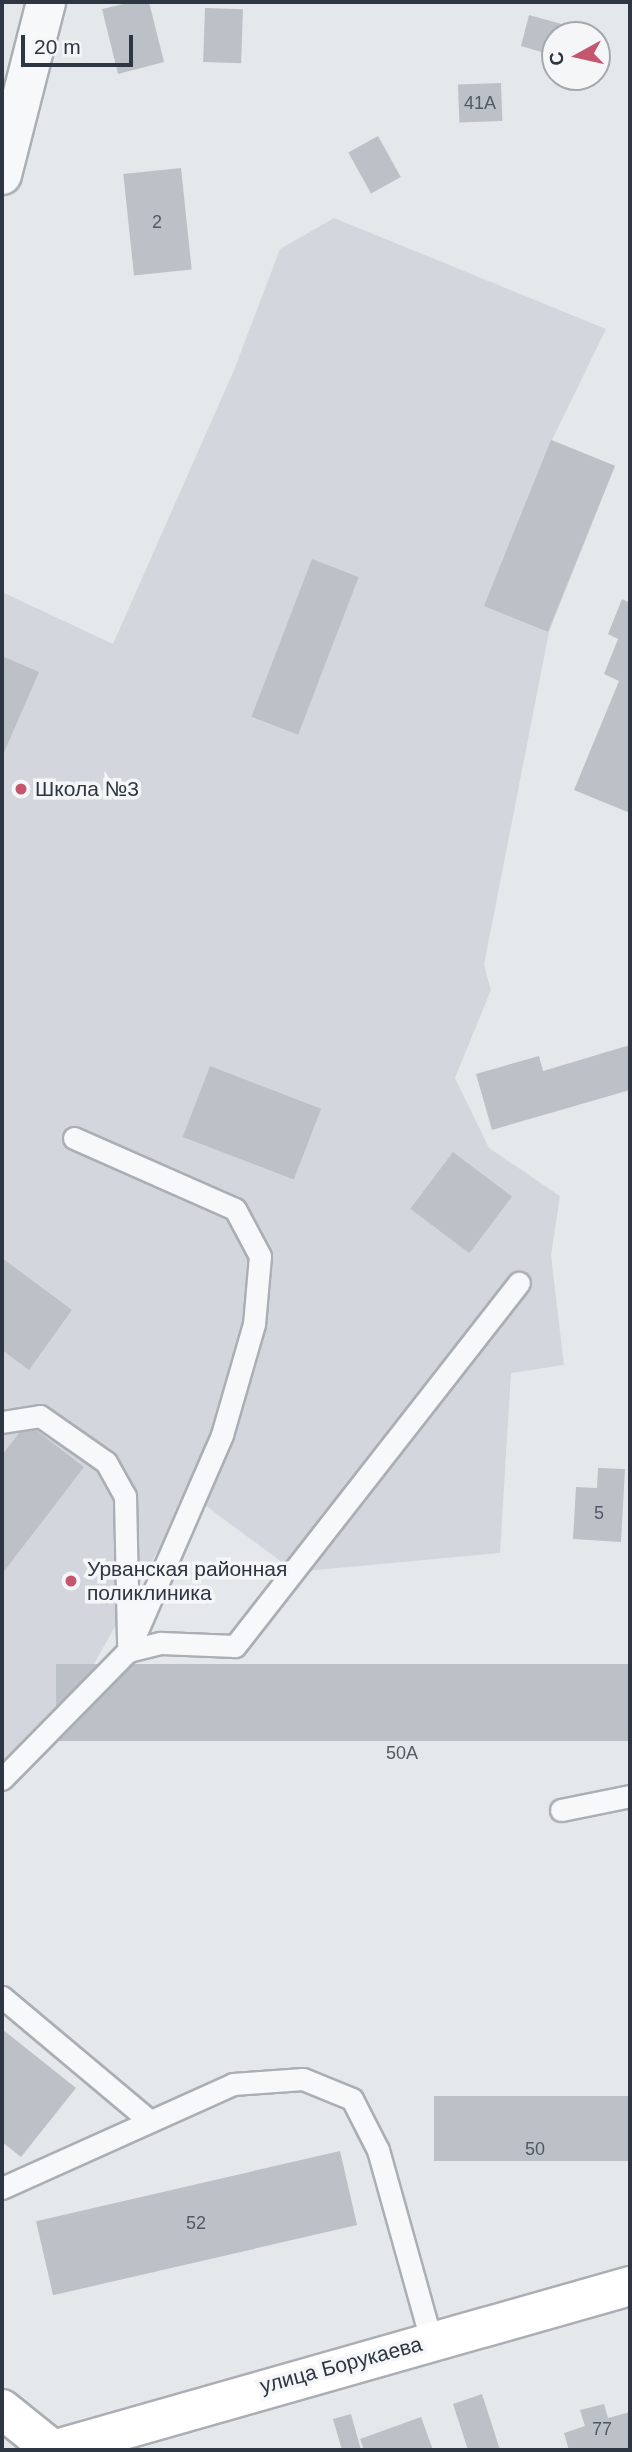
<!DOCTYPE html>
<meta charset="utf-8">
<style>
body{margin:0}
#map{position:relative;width:632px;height:2452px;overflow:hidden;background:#e5e8eb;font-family:Helvetica,sans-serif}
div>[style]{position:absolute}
.built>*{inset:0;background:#d3d7dd}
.building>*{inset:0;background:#bcc1c8;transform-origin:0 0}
.roads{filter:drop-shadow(2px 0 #aaafb5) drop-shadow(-2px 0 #aaafb5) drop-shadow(0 2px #aaafb5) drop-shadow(0 -2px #aaafb5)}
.lane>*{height:21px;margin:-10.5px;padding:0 10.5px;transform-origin:10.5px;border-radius:10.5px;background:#f7f8fa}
.street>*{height:38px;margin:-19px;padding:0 19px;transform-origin:19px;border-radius:19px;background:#f7f8fa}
.secondary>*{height:38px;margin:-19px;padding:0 19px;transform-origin:19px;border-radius:19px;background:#fff}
.dots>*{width:19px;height:19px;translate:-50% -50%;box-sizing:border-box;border:4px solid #f4f6f8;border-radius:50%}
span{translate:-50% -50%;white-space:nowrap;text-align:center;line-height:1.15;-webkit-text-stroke:7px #f4f6f8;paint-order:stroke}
.number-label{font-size:18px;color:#515964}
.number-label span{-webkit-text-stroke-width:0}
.poi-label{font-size:21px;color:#2d3642}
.left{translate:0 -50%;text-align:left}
.street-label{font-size:21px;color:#2d3642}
.frame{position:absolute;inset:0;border:4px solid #2d3642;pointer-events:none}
.north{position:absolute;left:541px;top:21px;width:70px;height:70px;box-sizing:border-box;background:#f4f6f8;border:2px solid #a4a9af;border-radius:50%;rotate:262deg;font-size:19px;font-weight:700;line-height:28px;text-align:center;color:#2d3642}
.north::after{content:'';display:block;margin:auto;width:24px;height:32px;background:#c4566e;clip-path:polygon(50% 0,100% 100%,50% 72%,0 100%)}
.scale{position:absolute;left:21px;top:35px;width:112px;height:32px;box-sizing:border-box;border:4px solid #2d3642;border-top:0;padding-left:9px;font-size:21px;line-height:24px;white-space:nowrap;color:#2d3642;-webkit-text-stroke:5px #f4f6f8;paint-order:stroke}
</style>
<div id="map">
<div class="built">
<i style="clip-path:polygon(334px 218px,606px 329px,552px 440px,615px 466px,549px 632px,484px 965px,491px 990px,455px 1078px,489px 1148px,560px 1196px,551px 1255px,564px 1365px,511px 1373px,500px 1553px,295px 1572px,190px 1494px,43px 1754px,2px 1789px,2px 592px,113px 644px,234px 370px,280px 249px)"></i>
</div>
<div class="building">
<i style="clip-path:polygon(132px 2px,149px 2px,164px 62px,118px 74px,102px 9px)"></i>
<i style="left:205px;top:8px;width:38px;height:54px;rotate:2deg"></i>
<i style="clip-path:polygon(529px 15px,576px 28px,574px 35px,555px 35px,555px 56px,521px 46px)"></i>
<i style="left:501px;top:83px;width:38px;height:43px;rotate:88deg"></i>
<i style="left:378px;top:136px;width:47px;height:34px;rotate:61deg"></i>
<i style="left:181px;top:168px;width:102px;height:58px;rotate:84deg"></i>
<i style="left:551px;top:440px;width:69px;height:179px;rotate:22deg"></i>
<i style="left:312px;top:559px;width:50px;height:169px;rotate:21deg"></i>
<i style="clip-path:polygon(622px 599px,630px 603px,630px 813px,574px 790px,619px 681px,604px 674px,618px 639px,608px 634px)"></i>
<i style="clip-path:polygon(2px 656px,39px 672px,2px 757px)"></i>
<i style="clip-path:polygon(630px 1045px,630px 1090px,492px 1130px,476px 1074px,539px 1056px,543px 1071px)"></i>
<i style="left:210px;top:1066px;width:119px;height:76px;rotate:21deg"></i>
<i style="left:453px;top:1152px;width:74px;height:71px;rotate:37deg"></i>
<i style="clip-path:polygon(2px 1258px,72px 1310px,29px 1370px,2px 1350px)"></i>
<i style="clip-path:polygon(27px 1423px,84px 1467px,2px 1574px,2px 1455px)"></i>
<i style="clip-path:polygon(598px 1468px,625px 1469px,621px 1542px,573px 1539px,576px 1487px,597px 1488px)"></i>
<i style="left:630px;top:1664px;width:77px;height:574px;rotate:90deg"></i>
<i style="clip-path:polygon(2px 2029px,76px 2088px,21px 2157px,2px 2142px)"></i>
<i style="left:630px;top:2096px;width:65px;height:196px;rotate:90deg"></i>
<i style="left:340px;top:2151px;width:76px;height:312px;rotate:77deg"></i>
<i style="clip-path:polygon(482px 2394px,500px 2450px,468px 2450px,453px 2404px)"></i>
<i style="clip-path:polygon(604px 2404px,608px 2418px,630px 2412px,630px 2450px,569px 2450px,564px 2433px,585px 2426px,580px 2410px)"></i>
<i style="clip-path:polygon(351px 2414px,361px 2450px,342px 2450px,333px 2419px)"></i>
<i style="clip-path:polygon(421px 2417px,433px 2450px,364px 2450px,360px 2439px)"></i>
</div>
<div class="roads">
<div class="lane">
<i style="left:74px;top:1138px;width:176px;rotate:23.8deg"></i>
<i style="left:235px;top:1209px;width:53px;rotate:62deg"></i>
<i style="left:260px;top:1256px;width:68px;rotate:95deg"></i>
<i style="left:254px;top:1324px;width:116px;rotate:106.1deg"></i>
<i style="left:222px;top:1435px;width:236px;rotate:113.5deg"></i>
<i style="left:2px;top:1422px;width:38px;rotate:-9deg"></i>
<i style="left:40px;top:1416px;width:80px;rotate:34.9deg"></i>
<i style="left:106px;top:1462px;width:39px;rotate:61deg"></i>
<i style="left:125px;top:1496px;width:148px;rotate:88.8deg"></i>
<i style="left:2px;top:1779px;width:180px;rotate:-45.5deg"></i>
<i style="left:128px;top:1651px;width:34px;rotate:-14deg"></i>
<i style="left:161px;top:1643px;width:74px;rotate:2.3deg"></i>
<i style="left:235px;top:1646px;width:461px;rotate:-52deg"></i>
<i style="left:561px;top:1810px;width:70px;rotate:-11.5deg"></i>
<i style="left:2px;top:1997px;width:193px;rotate:40deg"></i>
<i style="left:2px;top:2188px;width:253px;rotate:-24.2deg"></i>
<i style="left:233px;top:2084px;width:70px;rotate:-4.1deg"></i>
<i style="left:303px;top:2079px;width:53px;rotate:22.2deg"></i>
<i style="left:352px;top:2099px;width:57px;rotate:63deg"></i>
<i style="left:378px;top:2150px;width:197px;rotate:74.4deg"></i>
</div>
<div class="street">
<i style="left:2px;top:175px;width:179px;rotate:-75.7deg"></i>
</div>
<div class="secondary">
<i style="left:2px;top:2409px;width:65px;rotate:38.8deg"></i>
<i style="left:53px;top:2450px;width:600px;rotate:-15.87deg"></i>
</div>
</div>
<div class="dots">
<i style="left:21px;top:789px;background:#c4566e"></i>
<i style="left:71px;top:1581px;background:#c4566e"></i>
</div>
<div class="number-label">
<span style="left:480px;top:103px">41А</span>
<span style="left:157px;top:222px">2</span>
<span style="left:599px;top:1513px">5</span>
<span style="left:402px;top:1753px">50А</span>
<span style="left:535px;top:2149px">50</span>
<span style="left:196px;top:2223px">52</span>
<span style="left:602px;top:2429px">77</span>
</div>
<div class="poi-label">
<span class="left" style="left:35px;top:789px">Школа №3</span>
<span class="left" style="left:87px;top:1581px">Урванская районная<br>поликлиника</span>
</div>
<div class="street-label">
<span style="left:341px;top:2365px;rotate:-15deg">улица Борукаева</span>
</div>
<div class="frame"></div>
<div class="north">С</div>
<div class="scale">20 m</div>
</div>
